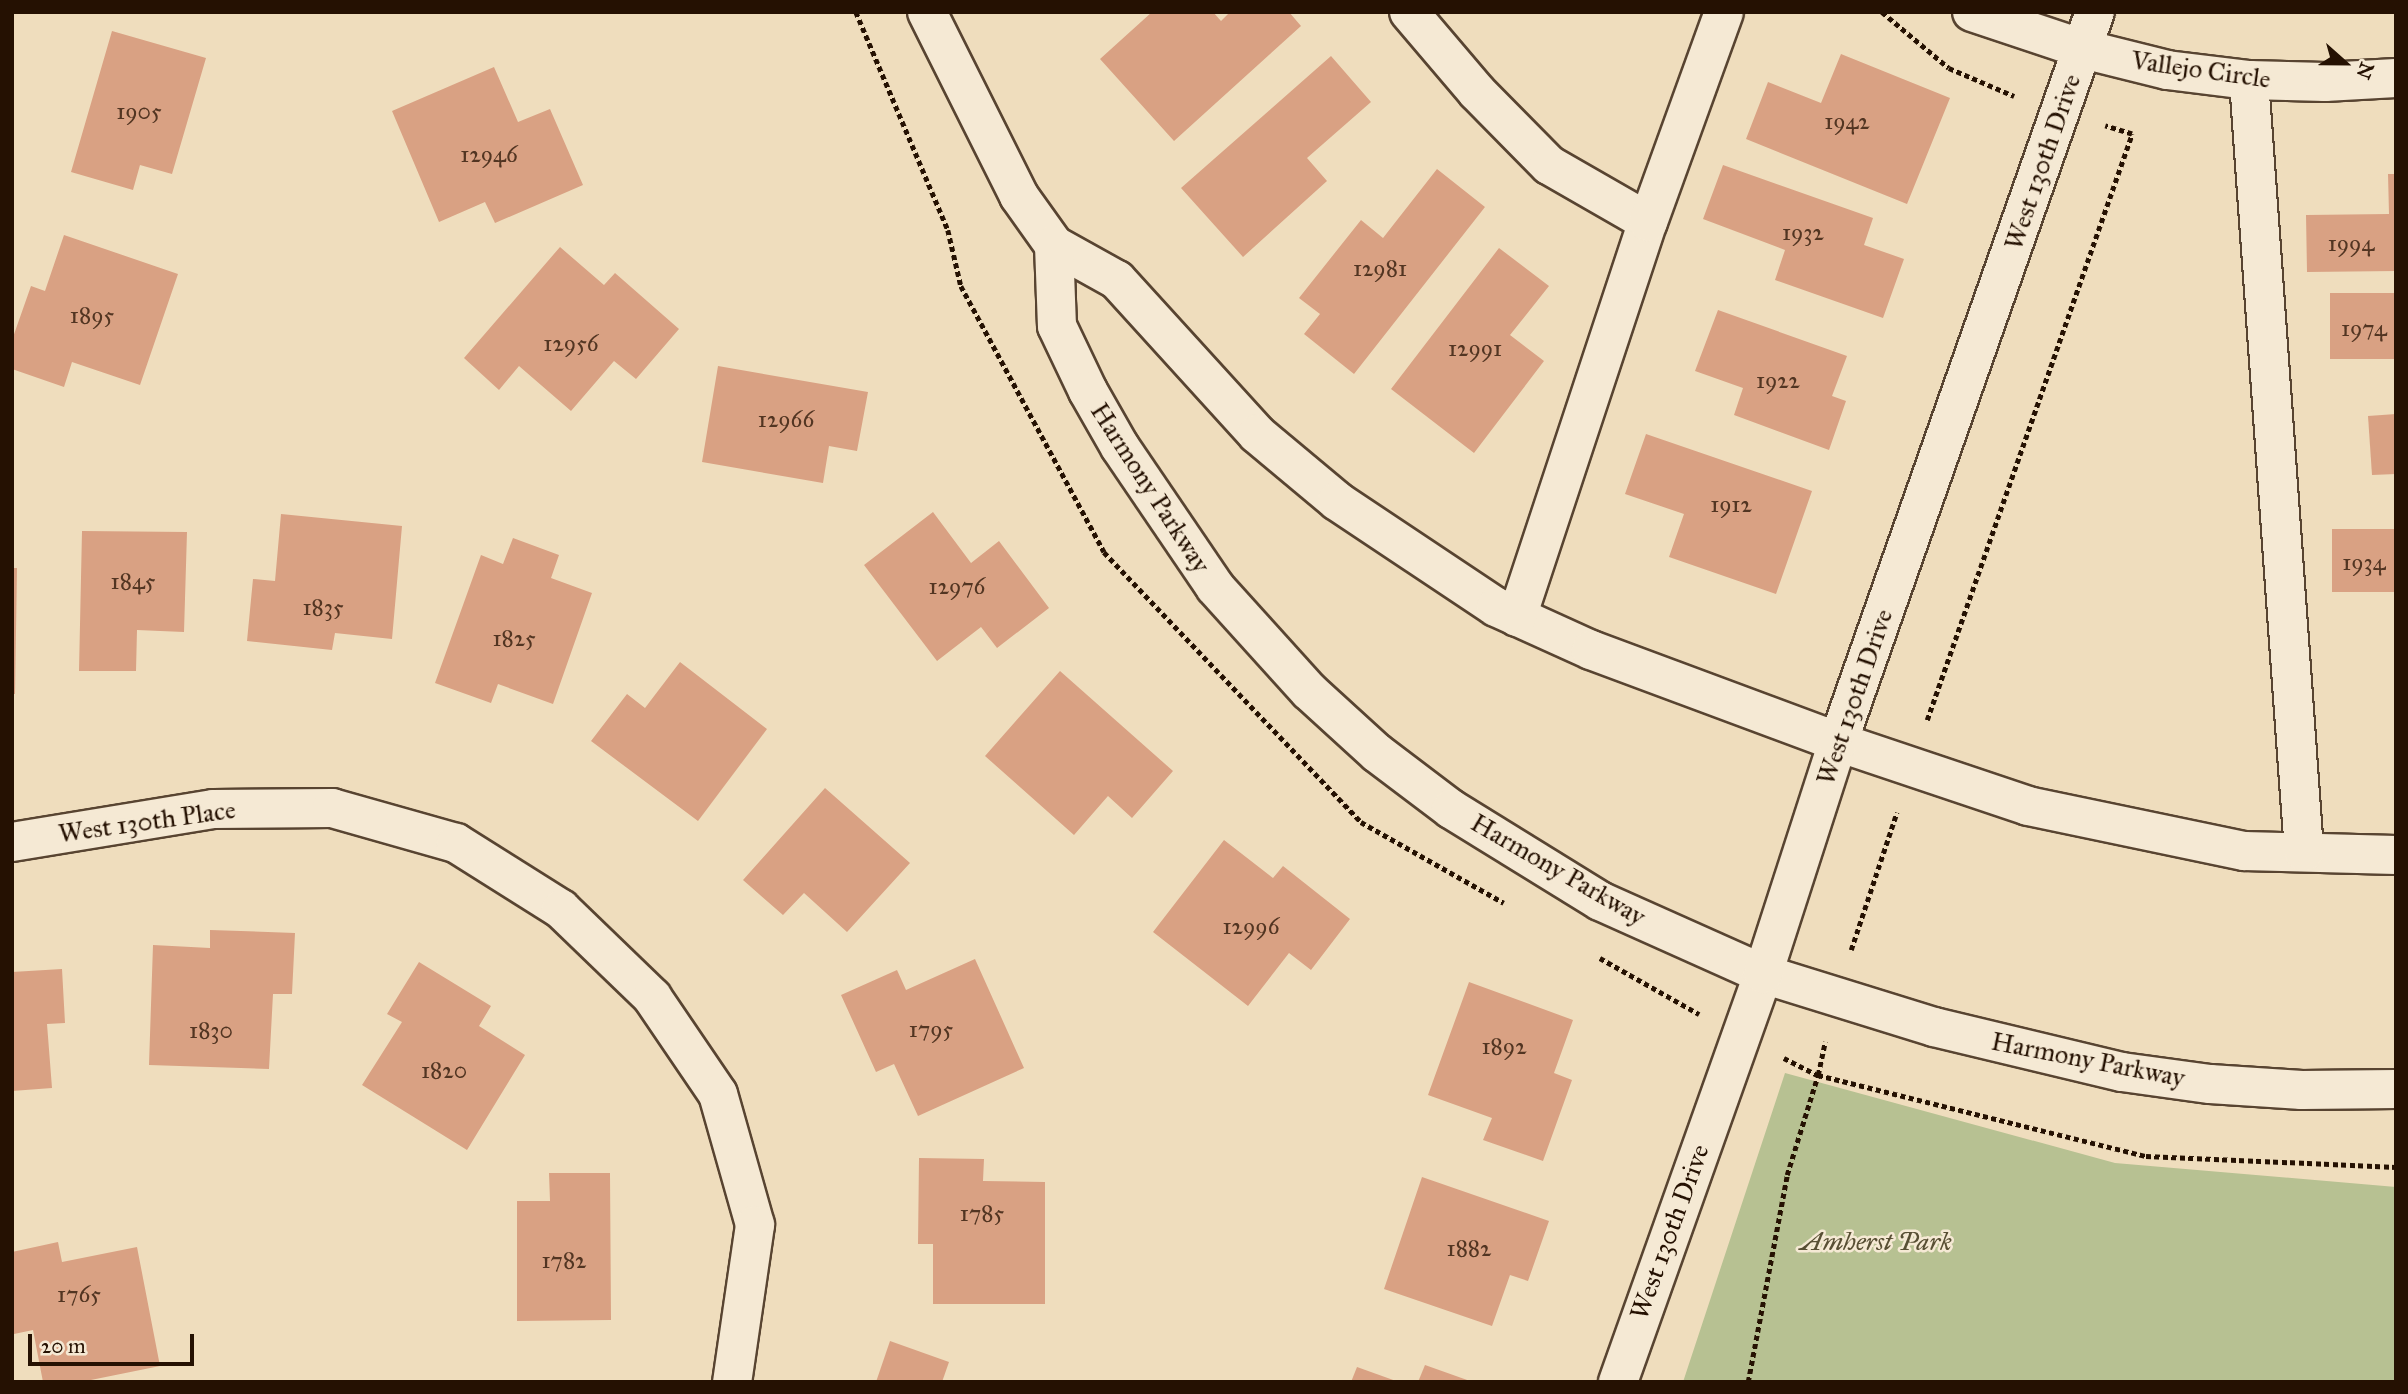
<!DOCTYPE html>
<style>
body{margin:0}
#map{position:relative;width:2408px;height:1394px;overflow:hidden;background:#efddbd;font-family:"IM FELL Great Primer",serif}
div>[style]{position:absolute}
.green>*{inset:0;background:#b7c192}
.building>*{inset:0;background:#d9a183;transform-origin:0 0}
.path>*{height:4.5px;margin-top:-2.25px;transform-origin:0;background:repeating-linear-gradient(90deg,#251102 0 5px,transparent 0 8.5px)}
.roads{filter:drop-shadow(2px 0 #584431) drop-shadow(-2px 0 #584431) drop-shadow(0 2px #584431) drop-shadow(0 -2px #584431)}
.minor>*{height:38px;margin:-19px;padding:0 19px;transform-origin:19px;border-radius:19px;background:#f5e9d4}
span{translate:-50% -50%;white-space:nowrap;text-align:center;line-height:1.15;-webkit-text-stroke:5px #f5e9d4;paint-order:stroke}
.number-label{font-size:23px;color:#523522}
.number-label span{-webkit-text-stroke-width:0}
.street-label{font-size:26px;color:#251102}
.park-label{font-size:26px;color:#584f34;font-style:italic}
.frame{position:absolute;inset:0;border:14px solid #251102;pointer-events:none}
.north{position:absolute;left:2310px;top:28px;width:70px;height:70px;-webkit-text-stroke:5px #f5e9d4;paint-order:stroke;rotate:111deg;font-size:19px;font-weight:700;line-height:28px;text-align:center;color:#251102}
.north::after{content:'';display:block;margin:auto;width:24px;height:32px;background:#251102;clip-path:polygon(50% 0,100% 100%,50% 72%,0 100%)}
.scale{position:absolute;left:28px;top:1334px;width:166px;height:32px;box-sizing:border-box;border:4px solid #251102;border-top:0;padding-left:9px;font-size:21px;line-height:24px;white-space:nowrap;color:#251102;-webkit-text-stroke:5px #f5e9d4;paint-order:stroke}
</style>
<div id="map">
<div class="green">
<i style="clip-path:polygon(1785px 1073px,2115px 1163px,2396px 1187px,2396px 1382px,1683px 1382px)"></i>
</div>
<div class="building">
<i style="clip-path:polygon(1152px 12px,1213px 12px,1221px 21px,1230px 12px,1289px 12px,1301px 26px,1174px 141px,1100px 59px)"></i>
<i style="clip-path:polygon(112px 31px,206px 58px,172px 174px,140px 165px,133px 190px,71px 172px)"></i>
<i style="clip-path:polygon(1841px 54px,1950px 98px,1907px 204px,1746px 139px,1768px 82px,1821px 103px)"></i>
<i style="clip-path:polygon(1331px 56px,1371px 102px,1307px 158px,1327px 181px,1243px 257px,1181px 188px)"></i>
<i style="clip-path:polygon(494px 67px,518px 122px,550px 109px,583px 185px,495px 223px,485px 202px,439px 222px,392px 111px)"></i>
<i style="clip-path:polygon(1723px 165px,1873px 218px,1864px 245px,1904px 259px,1883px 318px,1775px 280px,1785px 250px,1703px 219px)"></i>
<i style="clip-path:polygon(1437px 169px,1485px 207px,1354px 374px,1304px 334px,1320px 314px,1299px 298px,1361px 220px,1383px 238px)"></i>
<i style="clip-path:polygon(2388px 174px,2396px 174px,2396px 271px,2307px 272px,2306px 215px,2389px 214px)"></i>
<i style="clip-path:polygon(64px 235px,178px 274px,140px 385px,72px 362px,64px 387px,12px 369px,12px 340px,31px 286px,45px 291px)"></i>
<i style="clip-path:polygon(560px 247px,604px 285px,615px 273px,679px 329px,636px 379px,614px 361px,571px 411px,519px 366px,499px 390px,464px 358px)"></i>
<i style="clip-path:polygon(1499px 248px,1549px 286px,1510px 335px,1544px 361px,1474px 453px,1391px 389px)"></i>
<i style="left:2396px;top:293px;width:66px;height:66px;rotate:90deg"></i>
<i style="clip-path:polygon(1718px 310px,1847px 356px,1832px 396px,1846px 401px,1829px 450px,1734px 415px,1743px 388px,1695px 371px)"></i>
<i style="clip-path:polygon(718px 366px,868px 392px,857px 451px,829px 446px,823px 483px,702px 462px)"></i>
<i style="clip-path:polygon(2396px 414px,2396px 474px,2372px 475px,2368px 416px)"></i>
<i style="clip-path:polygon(1646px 434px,1812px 491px,1776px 594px,1669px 557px,1684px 514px,1625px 494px)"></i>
<i style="clip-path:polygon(933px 512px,971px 563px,999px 541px,1049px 608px,997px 648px,981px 627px,937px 661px,864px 565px)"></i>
<i style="clip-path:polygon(281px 514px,402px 526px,392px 639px,335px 633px,332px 650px,247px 641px,253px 579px,275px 581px)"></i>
<i style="left:2396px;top:529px;width:63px;height:64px;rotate:90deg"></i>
<i style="clip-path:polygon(82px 531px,187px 532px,184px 632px,137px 630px,136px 671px,79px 671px)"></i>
<i style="clip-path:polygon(513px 538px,559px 555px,551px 578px,592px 593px,553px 704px,498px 684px,491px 703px,435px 683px,481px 555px,503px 564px)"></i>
<i style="clip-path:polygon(12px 568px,17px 568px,15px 694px,12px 694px)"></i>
<i style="clip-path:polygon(680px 662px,767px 729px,698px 821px,591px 741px,627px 694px,645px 708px)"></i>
<i style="clip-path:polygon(1060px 671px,1173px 771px,1132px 818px,1108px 796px,1074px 835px,985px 756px)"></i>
<i style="clip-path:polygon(825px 788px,910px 863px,847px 932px,804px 893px,783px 915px,743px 880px)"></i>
<i style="clip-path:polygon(1224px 840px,1273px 878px,1283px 866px,1350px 919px,1311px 970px,1289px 953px,1248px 1006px,1153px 932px)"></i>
<i style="clip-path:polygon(210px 930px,295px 933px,292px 994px,273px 994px,269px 1069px,149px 1065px,153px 945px,210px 948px)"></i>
<i style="clip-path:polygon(975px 959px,1024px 1068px,918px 1116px,894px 1064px,876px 1072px,841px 995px,897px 970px,906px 990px)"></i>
<i style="clip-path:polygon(419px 962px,491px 1006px,479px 1026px,525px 1055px,467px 1150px,362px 1085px,402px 1022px,387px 1014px)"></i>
<i style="clip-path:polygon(62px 969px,65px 1023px,47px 1024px,52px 1088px,12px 1091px,12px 972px)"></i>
<i style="clip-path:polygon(1469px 982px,1573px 1020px,1554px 1073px,1572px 1080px,1543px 1161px,1483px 1140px,1492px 1118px,1428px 1095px)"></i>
<i style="clip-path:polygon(919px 1158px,984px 1159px,983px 1181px,1045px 1182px,1045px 1304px,933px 1304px,933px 1244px,918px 1244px)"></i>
<i style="clip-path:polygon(549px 1173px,610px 1173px,611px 1320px,517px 1321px,517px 1201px,550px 1201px)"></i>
<i style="clip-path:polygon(1422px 1177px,1549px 1221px,1528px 1281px,1510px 1275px,1492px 1326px,1384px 1289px)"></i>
<i style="clip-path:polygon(58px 1242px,62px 1262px,137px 1247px,160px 1366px,81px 1382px,43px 1382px,33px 1330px,14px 1334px,12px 1252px)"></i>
<i style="clip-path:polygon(890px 1341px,949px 1362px,942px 1382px,876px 1382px)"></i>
<i style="clip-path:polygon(1425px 1365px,1470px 1381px,1470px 1382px,1418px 1382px)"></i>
<i style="clip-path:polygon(1357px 1367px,1396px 1381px,1396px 1382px,1351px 1382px)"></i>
</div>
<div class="path">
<i style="left:856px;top:12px;width:237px;rotate:67.1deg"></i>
<i style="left:948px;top:230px;width:57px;rotate:76.9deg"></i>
<i style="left:961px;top:286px;width:302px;rotate:61.7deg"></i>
<i style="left:1104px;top:552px;width:373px;rotate:46.4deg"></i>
<i style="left:1361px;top:822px;width:164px;rotate:29.5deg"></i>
<i style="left:1882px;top:12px;width:87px;rotate:39.9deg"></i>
<i style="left:1949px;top:68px;width:71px;rotate:23.3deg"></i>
<i style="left:1927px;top:720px;width:621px;rotate:-70.72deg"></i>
<i style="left:2132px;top:134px;width:28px;rotate:-163deg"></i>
<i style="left:1851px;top:950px;width:145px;rotate:-71.6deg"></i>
<i style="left:1600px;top:958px;width:114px;rotate:29.5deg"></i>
<i style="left:1784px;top:1058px;width:38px;rotate:27deg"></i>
<i style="left:1818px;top:1075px;width:34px;rotate:-78deg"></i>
<i style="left:1748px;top:1382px;width:211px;rotate:-79.3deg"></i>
<i style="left:1787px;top:1175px;width:105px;rotate:-72.8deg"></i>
<i style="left:1818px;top:1075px;width:338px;rotate:13.9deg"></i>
<i style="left:2146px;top:1156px;width:250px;rotate:2.5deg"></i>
</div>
<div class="roads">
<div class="minor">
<i style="left:927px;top:12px;width:206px;rotate:63.4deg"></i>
<i style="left:1019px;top:196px;width:60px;rotate:54.5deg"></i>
<i style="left:1054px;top:245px;width:72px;rotate:29.1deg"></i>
<i style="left:1117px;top:280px;width:208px;rotate:47.7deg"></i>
<i style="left:1257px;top:434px;width:104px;rotate:39.9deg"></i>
<i style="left:1337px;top:501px;width:191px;rotate:33.7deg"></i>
<i style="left:1496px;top:607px;width:104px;rotate:24.4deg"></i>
<i style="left:1591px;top:650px;width:264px;rotate:20.4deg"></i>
<i style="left:1838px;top:742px;width:200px;rotate:18.6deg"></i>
<i style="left:2028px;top:806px;width:221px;rotate:11.8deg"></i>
<i style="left:2244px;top:851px;width:152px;rotate:1.5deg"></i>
<i style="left:1409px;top:12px;width:105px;rotate:49.6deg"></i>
<i style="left:1477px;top:92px;width:103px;rotate:45.4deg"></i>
<i style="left:1549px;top:165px;width:114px;rotate:29.9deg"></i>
<i style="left:1972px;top:12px;width:117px;rotate:18.4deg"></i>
<i style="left:2083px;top:49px;width:87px;rotate:14deg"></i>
<i style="left:2167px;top:70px;width:83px;rotate:7deg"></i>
<i style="left:2249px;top:80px;width:76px;rotate:1.5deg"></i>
<i style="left:2325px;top:82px;width:71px;rotate:-3.2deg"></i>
<i style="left:2249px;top:80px;width:774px;rotate:85.92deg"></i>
<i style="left:1054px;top:245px;width:81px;rotate:87.9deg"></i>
<i style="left:1057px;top:326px;width:72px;rotate:64.5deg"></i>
<i style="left:1088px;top:391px;width:64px;rotate:60.3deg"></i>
<i style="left:1120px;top:447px;width:169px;rotate:55.8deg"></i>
<i style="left:1215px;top:587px;width:140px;rotate:47.9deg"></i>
<i style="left:1309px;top:691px;width:92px;rotate:42.4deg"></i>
<i style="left:1377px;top:753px;width:93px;rotate:37.1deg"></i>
<i style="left:1451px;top:809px;width:175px;rotate:31.7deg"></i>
<i style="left:1600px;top:901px;width:179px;rotate:24.1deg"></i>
<i style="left:1763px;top:974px;width:179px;rotate:17.2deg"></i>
<i style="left:1934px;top:1027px;width:193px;rotate:13.5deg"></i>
<i style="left:2122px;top:1072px;width:89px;rotate:7.8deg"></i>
<i style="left:2210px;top:1084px;width:92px;rotate:3.7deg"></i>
<i style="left:2302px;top:1090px;width:94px;rotate:-0.6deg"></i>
<i style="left:1517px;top:617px;width:416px;rotate:-71.7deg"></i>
<i style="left:1648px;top:222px;width:223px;rotate:-70.1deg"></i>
<i style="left:12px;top:842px;width:204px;rotate:-9.3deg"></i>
<i style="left:213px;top:809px;width:119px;rotate:-0.5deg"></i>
<i style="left:332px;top:808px;width:129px;rotate:15.8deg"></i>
<i style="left:456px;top:843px;width:124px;rotate:32.2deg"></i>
<i style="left:561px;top:909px;width:127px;rotate:44deg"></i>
<i style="left:652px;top:997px;width:117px;rotate:55.8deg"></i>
<i style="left:718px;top:1094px;width:136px;rotate:74.2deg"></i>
<i style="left:755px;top:1225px;width:159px;rotate:98.3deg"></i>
<i style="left:1618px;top:1382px;width:433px;rotate:-70.4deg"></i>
<i style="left:1763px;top:974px;width:244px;rotate:-72.1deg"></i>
<i style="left:1838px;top:742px;width:774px;rotate:-70.61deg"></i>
</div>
</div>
<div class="number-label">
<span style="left:139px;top:111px">1905</span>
<span style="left:1847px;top:121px">1942</span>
<span style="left:489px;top:154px">12946</span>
<span style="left:1803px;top:232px">1932</span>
<span style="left:2351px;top:243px">1994</span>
<span style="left:1380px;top:268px">12981</span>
<span style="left:92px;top:315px">1895</span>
<span style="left:2364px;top:328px">1974</span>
<span style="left:571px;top:343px">12956</span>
<span style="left:1475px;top:348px">12991</span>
<span style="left:1778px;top:380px">1922</span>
<span style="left:786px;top:419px">12966</span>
<span style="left:1731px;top:504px">1912</span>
<span style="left:2364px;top:562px">1934</span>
<span style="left:133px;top:581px">1845</span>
<span style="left:957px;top:586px">12976</span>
<span style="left:323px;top:607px">1835</span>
<span style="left:514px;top:638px">1825</span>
<span style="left:1251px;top:926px">12996</span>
<span style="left:931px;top:1029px">1795</span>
<span style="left:211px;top:1030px">1830</span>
<span style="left:1504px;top:1046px">1892</span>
<span style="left:444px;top:1070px">1820</span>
<span style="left:982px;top:1213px">1785</span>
<span style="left:1469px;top:1248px">1882</span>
<span style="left:564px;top:1260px">1782</span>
<span style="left:79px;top:1294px">1765</span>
</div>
<div class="street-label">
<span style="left:2201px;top:70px;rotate:8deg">Vallejo Circle</span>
<span style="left:2043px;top:162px;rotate:-71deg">West 130th Drive</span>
<span style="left:1150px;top:488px;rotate:57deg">Harmony Parkway</span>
<span style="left:1855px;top:697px;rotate:-71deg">West 130th Drive</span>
<span style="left:147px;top:822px;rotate:-8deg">West 130th Place</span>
<span style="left:1558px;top:870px;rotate:30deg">Harmony Parkway</span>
<span style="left:2088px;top:1060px;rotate:11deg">Harmony Parkway</span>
<span style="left:1670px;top:1232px;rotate:-70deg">West 130th Drive</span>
</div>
<div class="park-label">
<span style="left:1876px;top:1242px">Amherst Park</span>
</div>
<div class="frame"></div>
<div class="north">N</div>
<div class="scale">20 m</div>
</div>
